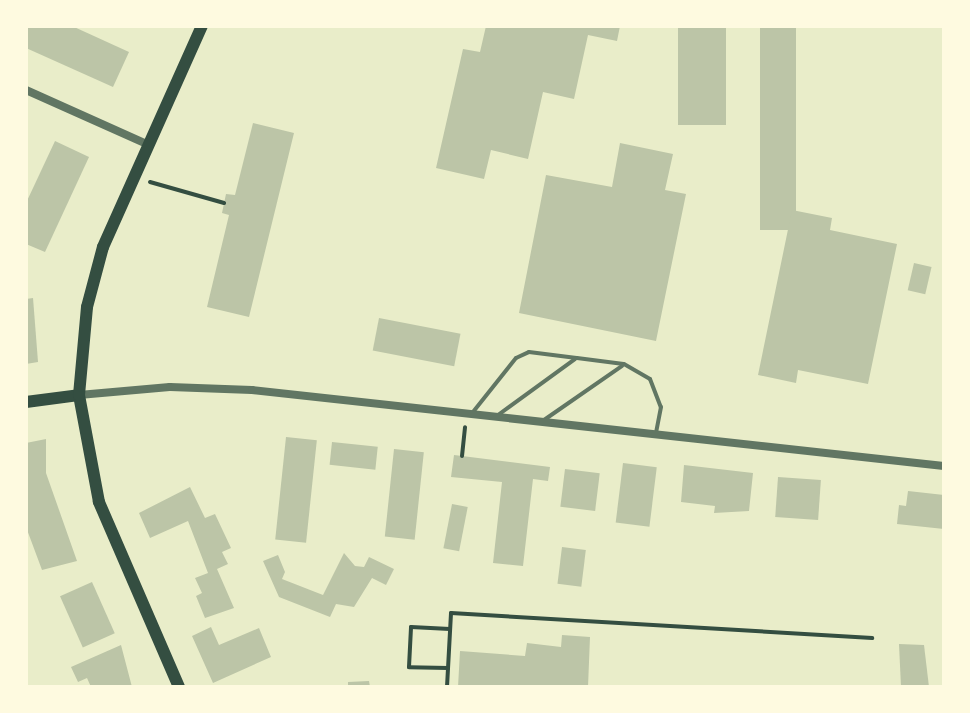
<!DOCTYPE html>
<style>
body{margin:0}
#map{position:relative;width:970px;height:713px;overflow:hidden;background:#e9edc9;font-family:"PT Sans",sans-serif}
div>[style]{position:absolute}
.building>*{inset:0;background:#bcc5a7;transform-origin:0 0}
.path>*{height:4px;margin:-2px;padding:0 2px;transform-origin:2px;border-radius:2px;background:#344e41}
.service>*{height:4px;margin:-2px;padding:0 2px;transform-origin:2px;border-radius:2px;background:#617663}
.minor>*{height:8px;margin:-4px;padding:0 4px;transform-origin:4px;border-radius:4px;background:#617663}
.secondary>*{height:12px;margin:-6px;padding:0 6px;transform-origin:6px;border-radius:6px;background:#344e41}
span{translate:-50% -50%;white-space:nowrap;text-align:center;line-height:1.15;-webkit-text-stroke:7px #fefae0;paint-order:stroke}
.frame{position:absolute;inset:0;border:28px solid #fefae0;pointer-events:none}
</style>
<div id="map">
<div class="building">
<i style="clip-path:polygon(26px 26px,72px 26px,129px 52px,113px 87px,26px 48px)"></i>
<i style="clip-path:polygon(486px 26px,620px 26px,617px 41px,588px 35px,574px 99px,543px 92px,528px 159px,491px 150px,484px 179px,436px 168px,463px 49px,480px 52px)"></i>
<i style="left:678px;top:26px;width:48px;height:99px"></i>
<i style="left:760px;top:26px;width:36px;height:204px"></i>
<i style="clip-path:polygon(253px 123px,294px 133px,249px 317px,207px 307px,229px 215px,222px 213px,226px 194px,235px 195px)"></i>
<i style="clip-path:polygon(55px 141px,89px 157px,45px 252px,26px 244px,26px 203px)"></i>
<i style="clip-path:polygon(620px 143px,673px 154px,665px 190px,686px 194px,656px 341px,519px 313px,546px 175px,612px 187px)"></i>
<i style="clip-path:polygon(792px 210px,832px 218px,830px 230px,897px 244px,868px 384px,798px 370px,796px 383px,758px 375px)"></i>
<i style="left:914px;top:263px;width:18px;height:28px;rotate:13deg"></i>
<i style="clip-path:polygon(33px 298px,38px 362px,26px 364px,26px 299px)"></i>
<i style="left:379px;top:318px;width:83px;height:33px;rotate:11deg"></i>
<i style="left:286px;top:437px;width:31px;height:103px;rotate:6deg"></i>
<i style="clip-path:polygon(46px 439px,46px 473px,77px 561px,42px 570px,26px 527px,26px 443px)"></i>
<i style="left:332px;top:442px;width:46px;height:23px;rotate:6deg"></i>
<i style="left:394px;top:449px;width:30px;height:88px;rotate:6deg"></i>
<i style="clip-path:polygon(454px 455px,550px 467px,548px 481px,533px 479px,523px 566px,493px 563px,502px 482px,451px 477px)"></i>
<i style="left:623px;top:463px;width:34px;height:60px;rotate:7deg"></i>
<i style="clip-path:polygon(684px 465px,753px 473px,749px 511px,714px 513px,715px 506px,681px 502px)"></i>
<i style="left:565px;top:469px;width:35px;height:38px;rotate:7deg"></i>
<i style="left:778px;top:477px;width:43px;height:40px;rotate:4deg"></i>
<i style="clip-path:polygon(190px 487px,205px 518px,215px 514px,231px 548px,222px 552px,228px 564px,217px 569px,234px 608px,205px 618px,196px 596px,202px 593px,195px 578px,208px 573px,188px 521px,150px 538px,139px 513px)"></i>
<i style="clip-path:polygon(908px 491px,944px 495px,944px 529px,897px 524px,899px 505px,906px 506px)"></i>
<i style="left:452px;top:504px;width:16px;height:45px;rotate:11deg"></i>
<i style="left:562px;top:547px;width:24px;height:37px;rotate:7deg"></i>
<i style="clip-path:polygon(344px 553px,355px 566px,364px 567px,369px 557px,394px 569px,386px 585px,372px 578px,354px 607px,336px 604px,330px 617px,279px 597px,263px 561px,278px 555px,285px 572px,282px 579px,323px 595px)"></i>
<i style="left:92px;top:582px;width:56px;height:35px;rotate:66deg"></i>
<i style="clip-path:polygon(211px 627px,219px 645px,259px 628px,271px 657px,213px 683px,192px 636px)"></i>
<i style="clip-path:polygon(562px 635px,590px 637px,588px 687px,458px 687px,460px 651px,525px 656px,527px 643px,561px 647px)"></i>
<i style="clip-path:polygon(899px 644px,924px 645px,929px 687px,901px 687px)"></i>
<i style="clip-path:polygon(121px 645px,132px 687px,91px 687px,87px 678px,78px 682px,71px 667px)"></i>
<i style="clip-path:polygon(369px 681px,370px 687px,348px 687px,348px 682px)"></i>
</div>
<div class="path">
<i style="left:150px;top:182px;width:77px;rotate:15.8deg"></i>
<i style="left:462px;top:456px;width:29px;rotate:-84deg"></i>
<i style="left:448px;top:668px;width:39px;rotate:-179deg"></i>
<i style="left:409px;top:667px;width:40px;rotate:-87.1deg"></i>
<i style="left:411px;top:627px;width:39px;rotate:3deg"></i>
<i style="left:447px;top:687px;width:74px;rotate:-86.9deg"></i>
<i style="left:451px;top:613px;width:422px;rotate:3.4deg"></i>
</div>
<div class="service">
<i style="left:473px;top:412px;width:69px;rotate:-51.5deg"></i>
<i style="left:516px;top:358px;width:14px;rotate:-25deg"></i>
<i style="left:529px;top:352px;width:48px;rotate:7.1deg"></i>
<i style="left:577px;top:358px;width:47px;rotate:7.3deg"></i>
<i style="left:624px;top:364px;width:30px;rotate:30deg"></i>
<i style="left:650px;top:379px;width:30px;rotate:69deg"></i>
<i style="left:661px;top:407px;width:26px;rotate:101deg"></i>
<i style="left:498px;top:415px;width:95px;rotate:-36deg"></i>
<i style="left:544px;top:420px;width:95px;rotate:-34.7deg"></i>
</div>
<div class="minor">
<i style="left:26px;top:90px;width:135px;rotate:24.1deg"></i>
<i style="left:79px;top:395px;width:91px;rotate:-5deg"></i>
<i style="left:170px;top:387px;width:82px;rotate:2.1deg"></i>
<i style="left:252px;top:390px;width:696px;rotate:6.27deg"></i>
</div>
<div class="secondary">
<i style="left:26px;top:402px;width:53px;rotate:-7.5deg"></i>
<i style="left:179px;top:687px;width:202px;rotate:-113.4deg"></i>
<i style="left:99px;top:502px;width:109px;rotate:-100.6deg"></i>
<i style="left:79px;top:395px;width:88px;rotate:-84.8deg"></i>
<i style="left:87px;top:307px;width:62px;rotate:-75.1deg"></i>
<i style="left:103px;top:247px;width:242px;rotate:-65.9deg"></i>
</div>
<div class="frame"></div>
</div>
